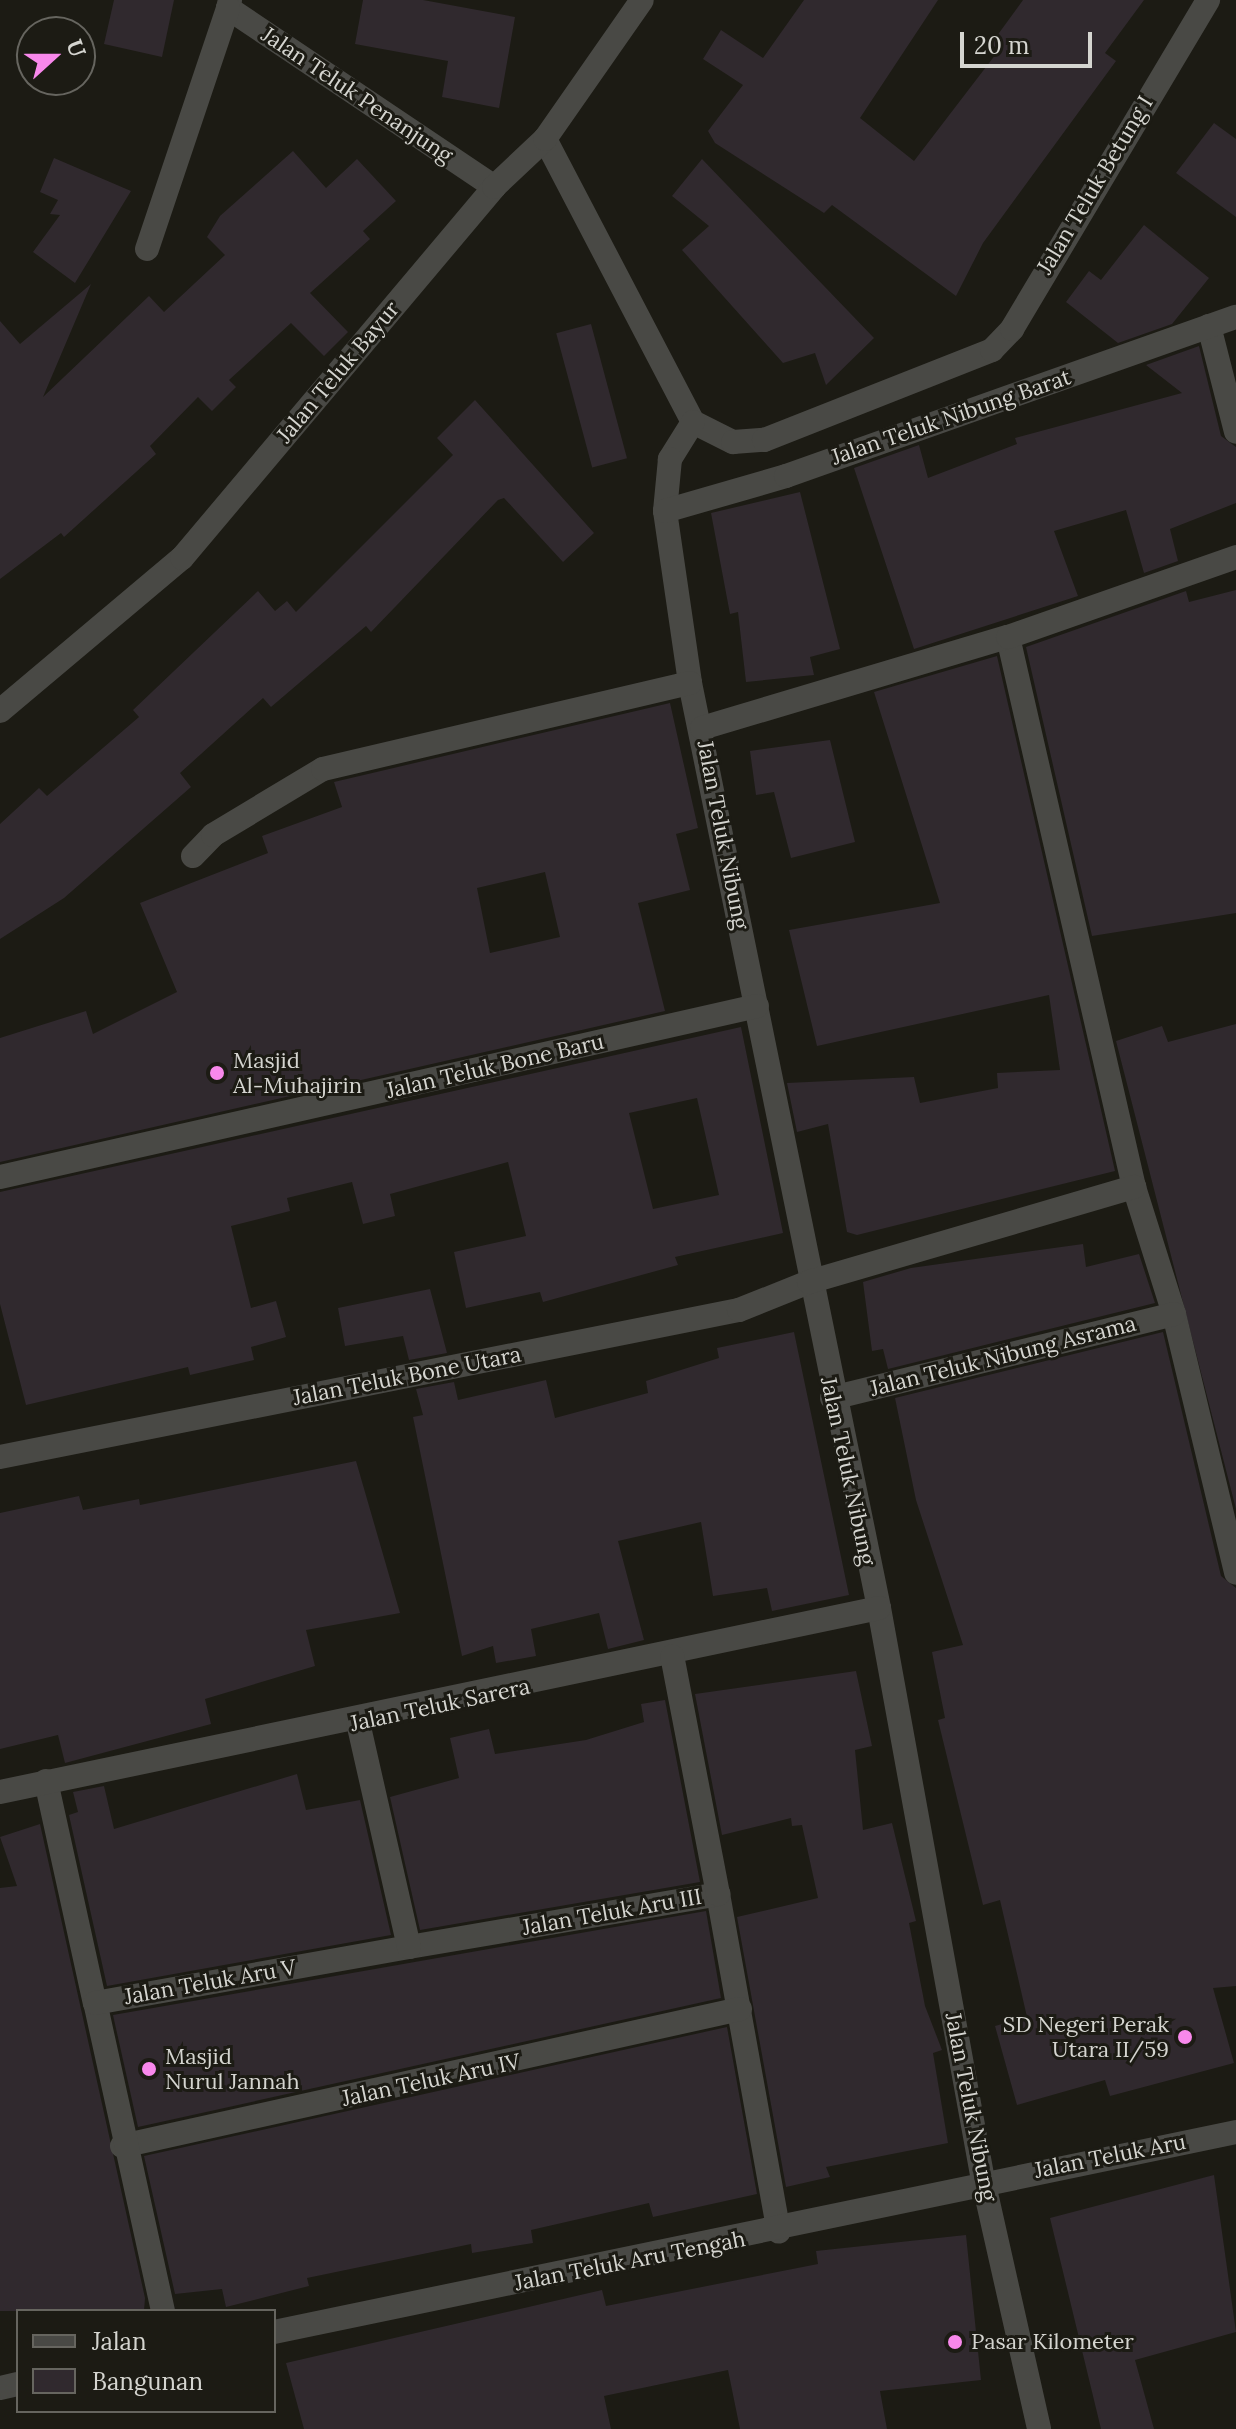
<!DOCTYPE html>
<style>
body{margin:0}
#map{position:relative;width:1236px;height:2429px;overflow:hidden;background:#1c1b14;font-family:Lora,serif}
div>[style]{position:absolute}
.building>*{inset:0;background:#30292e;transform-origin:0 0}
.minor>*{height:24px;margin:-12px;padding:0 12px;transform-origin:12px;border-radius:12px;background:#494945}
.dots>*{width:22px;height:22px;translate:-50% -50%;box-sizing:border-box;border:4px solid #1c1b14;border-radius:50%}
span{translate:-50% -50%;white-space:nowrap;text-align:center;line-height:1.15;-webkit-text-stroke:6px #1c1b14;paint-order:stroke}
.street-label{font-size:22px;color:#d5d5d0}
.poi-label{font-size:22px;color:#d5d5d0}
.left{translate:0 -50%;text-align:left}
.right{translate:-100% -50%;text-align:right}
.legend{position:absolute;left:16px;top:2309px;width:260px;height:104px;box-sizing:border-box;background:#1c1b14;border:2px solid #66655f;margin:0;padding:10px 14px;list-style:none;font-size:24px;color:#d5d5d0}
.legend li{display:flex;align-items:center;gap:16px;height:40px}
.legend b{width:40px;border:2px solid #66655f}
.north{position:absolute;left:16px;top:16px;width:80px;height:80px;box-sizing:border-box;background:#1c1b14;border:2px solid #66655f;border-radius:50%;rotate:69deg;font-size:22px;font-weight:700;line-height:32px;text-align:center;color:#d5d5d0}
.north::after{content:'';display:block;margin:auto;width:28px;height:36px;background:#f888eb;clip-path:polygon(50% 0,100% 100%,50% 72%,0 100%)}
.scale{position:absolute;left:960px;top:32px;width:132px;height:36px;box-sizing:border-box;border:4px solid #d5d5d0;border-top:0;padding-left:10px;font-size:24px;line-height:28px;white-space:nowrap;color:#d5d5d0;-webkit-text-stroke:6px #1c1b14;paint-order:stroke}
</style>
<div id="map">
<div class="building">
<i style="clip-path:polygon(114px 0,174px 0,162px 57px,104px 44px)"></i>
<i style="clip-path:polygon(363px 0,423px 0,515px 17px,499px 108px,442px 97px,448px 61px,355px 44px)"></i>
<i style="clip-path:polygon(804px 0,938px 0,860px 118px,914px 161px,999px 50px,991px 44px,1023px 0,1144px 0,1105px 53px,1116px 61px,983px 243px,956px 296px,832px 205px,824px 213px,715px 143px,708px 131px,743px 85px,703px 59px,721px 30px,763px 58px)"></i>
<i style="clip-path:polygon(1214px 123px,1236px 139px,1236px 217px,1176px 173px)"></i>
<i style="clip-path:polygon(293px 151px,326px 188px,357px 159px,396px 201px,363px 231px,370px 239px,310px 293px,348px 332px,324px 356px,291px 323px,229px 380px,236px 387px,212px 411px,198px 397px,150px 446px,156px 454px,64px 537px,61px 533px,0 579px,0 321px,20px 344px,91px 284px,43px 397px,149px 296px,164px 312px,225px 255px,207px 237px,220px 216px)"></i>
<i style="clip-path:polygon(54px 158px,131px 191px,75px 283px,33px 252px,60px 215px,50px 214px,58px 200px,40px 192px)"></i>
<i style="clip-path:polygon(702px 159px,874px 338px,826px 385px,815px 353px,783px 363px,682px 250px,709px 226px,672px 196px)"></i>
<i style="clip-path:polygon(1144px 225px,1209px 278px,1172px 324px,1118px 343px,1066px 302px,1089px 271px,1101px 280px)"></i>
<i style="left:591px;top:324px;width:139px;height:36px;rotate:75deg"></i>
<i style="clip-path:polygon(1199px 346px,1221px 436px,1236px 447px,1236px 503px,1170px 529px,1178px 561px,1144px 573px,1126px 510px,1054px 531px,1078px 596px,914px 649px,854px 468px,919px 445px,928px 478px,1017px 444px,1015px 438px,1182px 393px,1146px 365px)"></i>
<i style="clip-path:polygon(475px 400px,594px 533px,563px 562px,504px 498px,498px 500px,371px 632px,366px 626px,271px 707px,263px 698px,180px 773px,191px 787px,64px 898px,0 939px,0 824px,39px 788px,47px 796px,139px 717px,133px 710px,258px 591px,275px 611px,287px 601px,296px 612px,453px 455px,437px 438px)"></i>
<i style="clip-path:polygon(800px 492px,840px 649px,810px 657px,814px 675px,746px 682px,738px 612px,730px 614px,711px 513px)"></i>
<i style="clip-path:polygon(1236px 590px,1236px 913px,1092px 936px,1026px 647px,1186px 591px,1189px 602px)"></i>
<i style="clip-path:polygon(997px 656px,1115px 1171px,857px 1235px,847px 1232px,828px 1124px,797px 1132px,787px 1083px,914px 1077px,920px 1103px,998px 1088px,997px 1073px,1060px 1070px,1049px 995px,817px 1046px,789px 930px,940px 903px,874px 692px)"></i>
<i style="clip-path:polygon(evenodd,670px 703px,698px 828px,676px 834px,690px 890px,638px 903px,665px 1011px,0 1162px,0 1038px,86px 1011px,93px 1034px,177px 992px,140px 903px,268px 853px,262px 836px,342px 807px,334px 782px,670px 703px,545px 872px,560px 937px,490px 953px,477px 888px,545px 872px)"></i>
<i style="clip-path:polygon(830px 740px,855px 842px,791px 858px,774px 792px,756px 795px,750px 751px)"></i>
<i style="clip-path:polygon(1236px 1024px,1236px 1509px,1116px 1041px,1162px 1026px,1168px 1042px)"></i>
<i style="clip-path:polygon(evenodd,741px 1027px,783px 1233px,675px 1257px,678px 1265px,543px 1302px,540px 1292px,466px 1308px,454px 1252px,526px 1236px,508px 1162px,390px 1194px,395px 1216px,363px 1224px,352px 1182px,287px 1198px,290px 1211px,231px 1226px,251px 1308px,276px 1301px,286px 1337px,251px 1347px,254px 1360px,190px 1375px,188px 1367px,26px 1405px,0 1304px,0 1192px,741px 1027px,697px 1098px,719px 1195px,653px 1209px,629px 1113px,697px 1098px)"></i>
<i style="clip-path:polygon(1083px 1244px,1086px 1267px,1139px 1254px,1155px 1303px,888px 1369px,883px 1349px,872px 1351px,863px 1282px,911px 1268px)"></i>
<i style="clip-path:polygon(430px 1289px,447px 1353px,409px 1360px,403px 1336px,345px 1346px,338px 1308px)"></i>
<i style="clip-path:polygon(794px 1332px,849px 1595px,772px 1611px,767px 1588px,713px 1596px,701px 1522px,618px 1541px,644px 1640px,608px 1649px,599px 1613px,531px 1629px,536px 1656px,496px 1663px,493px 1646px,462px 1656px,413px 1417px,423px 1415px,416px 1389px,454px 1382px,458px 1400px,546px 1380px,555px 1418px,648px 1393px,646px 1381px,719px 1358px,717px 1348px)"></i>
<i style="clip-path:polygon(1163px 1332px,1221px 1576px,1236px 1588px,1236px 1986px,1213px 1988px,1234px 2063px,1110px 2096px,1105px 2080px,1017px 2105px,995px 2026px,1027px 2017px,1000px 1900px,983px 1905px,938px 1720px,945px 1718px,932px 1652px,963px 1645px,916px 1500px,895px 1398px)"></i>
<i style="clip-path:polygon(356px 1461px,400px 1613px,306px 1630px,315px 1666px,205px 1699px,211px 1724px,65px 1763px,58px 1735px,0 1749px,0 1513px,79px 1496px,83px 1510px,139px 1499px,140px 1505px)"></i>
<i style="clip-path:polygon(856px 1671px,872px 1746px,855px 1750px,863px 1830px,892px 1823px,916px 1921px,909px 1923px,925px 2006px,942px 2050px,933px 2053px,948px 2143px,826px 2167px,830px 2177px,786px 2187px,737px 1917px,818px 1898px,802px 1825px,792px 1826px,791px 1818px,722px 1835px,695px 1694px)"></i>
<i style="clip-path:polygon(665px 1700px,700px 1882px,420px 1930px,390px 1797px,459px 1778px,450px 1738px,489px 1729px,495px 1754px,586px 1740px,644px 1722px,641px 1704px)"></i>
<i style="clip-path:polygon(297px 1774px,306px 1810px,360px 1800px,391px 1935px,107px 1986px,69px 1815px,78px 1812px,73px 1792px,104px 1786px,114px 1829px)"></i>
<i style="clip-path:polygon(40px 1824px,145px 2298px,144px 2311px,0 2311px,0 1888px,17px 1886px,0 1837px)"></i>
<i style="clip-path:polygon(706px 1911px,721px 1998px,138px 2127px,113px 2015px)"></i>
<i style="clip-path:polygon(727px 2027px,757px 2194px,653px 2217px,649px 2203px,531px 2230px,533px 2243px,472px 2253px,471px 2244px,307px 2278px,309px 2286px,226px 2307px,222px 2289px,175px 2294px,144px 2156px)"></i>
<i style="clip-path:polygon(1214px 2175px,1236px 2332px,1135px 2360px,1154px 2429px,1101px 2429px,1050px 2218px)"></i>
<i style="clip-path:polygon(966px 2235px,981px 2380px,880px 2391px,887px 2429px,740px 2429px,728px 2370px,604px 2396px,611px 2429px,304px 2429px,286px 2363px,602px 2290px,606px 2306px,818px 2264px,816px 2251px)"></i>
</div>
<div class="minor">
<i style="left:230px;top:0;width:8px;rotate:104deg"></i>
<i style="left:228px;top:8px;width:321px;rotate:33.9deg"></i>
<i style="left:545px;top:139px;width:319px;rotate:62.4deg"></i>
<i style="left:693px;top:422px;width:45px;rotate:26.6deg"></i>
<i style="left:733px;top:442px;width:31px;rotate:-4deg"></i>
<i style="left:764px;top:440px;width:245px;rotate:-21.5deg"></i>
<i style="left:992px;top:350px;width:29px;rotate:-46deg"></i>
<i style="left:1012px;top:329px;width:383px;rotate:-59.2deg"></i>
<i style="left:147px;top:249px;width:254px;rotate:-71.4deg"></i>
<i style="left:1209px;top:326px;width:109px;rotate:75.7deg"></i>
<i style="left:693px;top:422px;width:44px;rotate:121.9deg"></i>
<i style="left:670px;top:459px;width:52px;rotate:95.5deg"></i>
<i style="left:665px;top:511px;width:174px;rotate:81.7deg"></i>
<i style="left:690px;top:683px;width:944px;rotate:78.45deg"></i>
<i style="left:879px;top:1608px;width:581px;rotate:79.7deg"></i>
<i style="left:983px;top:2180px;width:255px;rotate:77.3deg"></i>
<i style="left:665px;top:511px;width:126px;rotate:-16.1deg"></i>
<i style="left:786px;top:476px;width:477px;rotate:-19.5deg"></i>
<i style="left:1008px;top:637px;width:564px;rotate:77.1deg"></i>
<i style="left:1134px;top:1187px;width:133px;rotate:72.5deg"></i>
<i style="left:1174px;top:1314px;width:266px;rotate:76.5deg"></i>
<i style="left:0;top:711px;width:238px;rotate:-40.1deg"></i>
<i style="left:182px;top:558px;width:485px;rotate:-49.9deg"></i>
<i style="left:494px;top:187px;width:70px;rotate:-43.3deg"></i>
<i style="left:545px;top:139px;width:169px;rotate:-55.1deg"></i>
<i style="left:702px;top:728px;width:319px;rotate:-16.6deg"></i>
<i style="left:1008px;top:637px;width:242px;rotate:-19.3deg"></i>
<i style="left:193px;top:856px;width:29px;rotate:-46deg"></i>
<i style="left:213px;top:835px;width:128px;rotate:-31deg"></i>
<i style="left:323px;top:769px;width:377px;rotate:-13.2deg"></i>
<i style="left:0;top:1177px;width:776px;rotate:-12.73deg"></i>
<i style="left:832px;top:1398px;width:352px;rotate:-13.8deg"></i>
<i style="left:0;top:1457px;width:753px;rotate:-11.25deg"></i>
<i style="left:739px;top:1310px;width:75px;rotate:-21.8deg"></i>
<i style="left:809px;top:1282px;width:339px;rotate:-16.3deg"></i>
<i style="left:46px;top:1781px;width:227px;rotate:77.6deg"></i>
<i style="left:0;top:1792px;width:898px;rotate:-11.82deg"></i>
<i style="left:718px;top:1894px;width:343px;rotate:79.8deg"></i>
<i style="left:409px;top:1947px;width:314px;rotate:-9.7deg"></i>
<i style="left:718px;top:1894px;width:242px;rotate:-100.9deg"></i>
<i style="left:122px;top:2146px;width:633px;rotate:-12.5deg"></i>
<i style="left:163px;top:2311px;width:315px;rotate:-102.4deg"></i>
<i style="left:95px;top:2003px;width:319px;rotate:-10.1deg"></i>
<i style="left:409px;top:1947px;width:230px;rotate:-102.8deg"></i>
<i style="left:274px;top:2332px;width:983px;rotate:-11.74deg"></i>
<i style="left:0;top:2388px;width:18px;rotate:-13deg"></i>
</div>
<div class="dots">
<i style="left:217px;top:1073px;background:#f888eb"></i>
<i style="left:1185px;top:2037px;background:#f888eb"></i>
<i style="left:149px;top:2069px;background:#f888eb"></i>
<i style="left:955px;top:2342px;background:#f888eb"></i>
</div>
<div class="street-label">
<span style="left:357px;top:95px;rotate:34deg">Jalan Teluk Penanjung</span>
<span style="left:1095px;top:185px;rotate:-59deg">Jalan Teluk Betung I</span>
<span style="left:338px;top:372px;rotate:-50deg">Jalan Teluk Bayur</span>
<span style="left:951px;top:417px;rotate:-19deg">Jalan Teluk Nibung Barat</span>
<span style="left:723px;top:835px;rotate:79deg">Jalan Teluk Nibung</span>
<span style="left:495px;top:1066px;rotate:-13deg">Jalan Teluk Bone Baru</span>
<span style="left:1003px;top:1356px;rotate:-14deg">Jalan Teluk Nibung Asrama</span>
<span style="left:407px;top:1376px;rotate:-11deg">Jalan Teluk Bone Utara</span>
<span style="left:848px;top:1471px;rotate:78deg">Jalan Teluk Nibung</span>
<span style="left:440px;top:1705px;rotate:-12deg">Jalan Teluk Sarera</span>
<span style="left:612px;top:1912px;rotate:-10deg">Jalan Teluk Aru III</span>
<span style="left:210px;top:1982px;rotate:-10deg">Jalan Teluk Aru V</span>
<span style="left:431px;top:2080px;rotate:-12deg">Jalan Teluk Aru IV</span>
<span style="left:971px;top:2107px;rotate:79deg">Jalan Teluk Nibung</span>
<span style="left:1110px;top:2156px;rotate:-11deg">Jalan Teluk Aru</span>
<span style="left:630px;top:2261px;rotate:-11deg">Jalan Teluk Aru Tengah</span>
</div>
<div class="poi-label">
<span class="left" style="left:233px;top:1073px">Masjid<br>Al-Muhajirin</span>
<span class="right" style="left:1169px;top:2037px">SD Negeri Perak<br>Utara II/59</span>
<span class="left" style="left:165px;top:2069px">Masjid<br>Nurul Jannah</span>
<span class="left" style="left:971px;top:2342px">Pasar Kilometer</span>
</div>
<ul class="legend">
<li><b style="height:10px;background:#494945"></b>Jalan</li>
<li><b style="height:22px;background:#30292e"></b>Bangunan</li>
</ul>
<div class="north">U</div>
<div class="scale">20 m</div>
</div>
